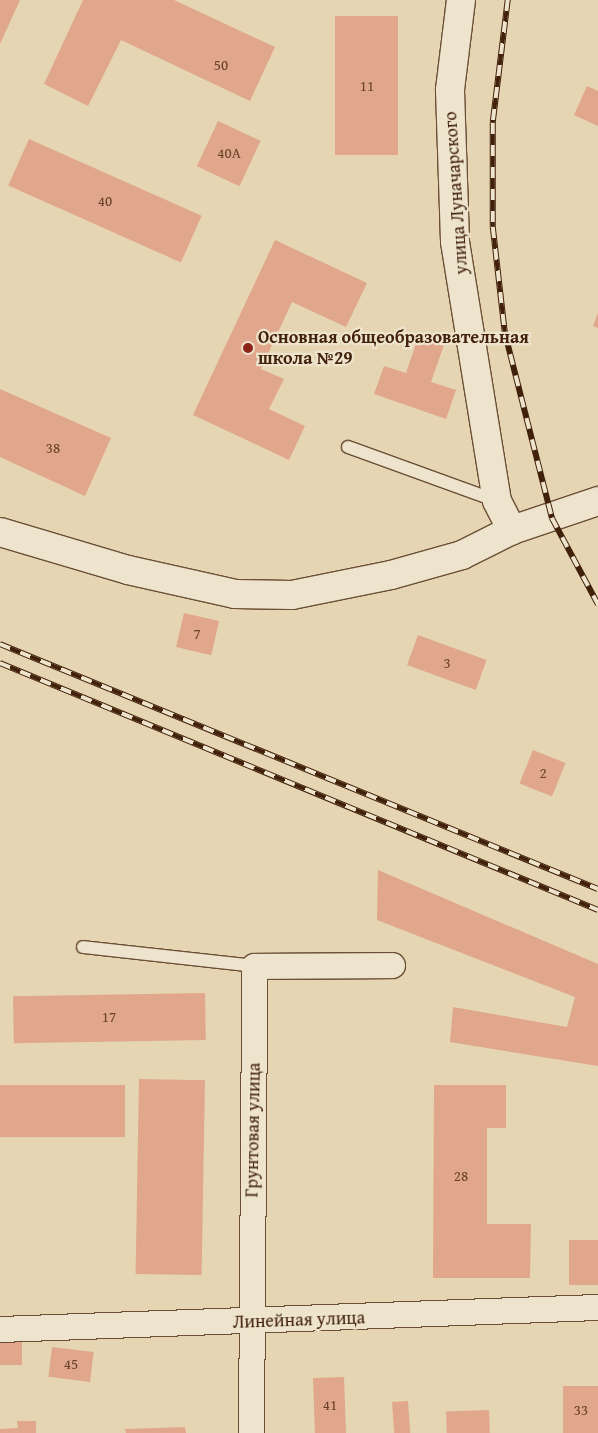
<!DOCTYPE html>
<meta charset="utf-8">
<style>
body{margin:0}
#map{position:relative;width:598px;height:1433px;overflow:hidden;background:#e5d5b2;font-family:"Gentium Book Plus",serif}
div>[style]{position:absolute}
.building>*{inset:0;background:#e0a78c;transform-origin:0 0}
.roads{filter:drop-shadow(1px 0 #6b4e35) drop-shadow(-1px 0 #6b4e35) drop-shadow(0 1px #6b4e35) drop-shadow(0 -1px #6b4e35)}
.lane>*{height:12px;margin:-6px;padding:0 6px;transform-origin:6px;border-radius:6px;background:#eee4cd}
.street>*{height:25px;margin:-12.5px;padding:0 12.5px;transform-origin:12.5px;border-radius:12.5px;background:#eee4cd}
.secondary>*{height:28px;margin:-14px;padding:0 14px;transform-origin:14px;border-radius:14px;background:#eee4cd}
.rail>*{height:5.5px;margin-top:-2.75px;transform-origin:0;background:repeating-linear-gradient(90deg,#eee4cd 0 11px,#42210b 0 22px);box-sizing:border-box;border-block:1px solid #42210b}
.dots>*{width:14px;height:14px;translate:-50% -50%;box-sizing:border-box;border:2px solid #eee4cd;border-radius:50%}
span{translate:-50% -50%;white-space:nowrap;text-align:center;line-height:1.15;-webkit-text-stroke:4.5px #eee4cd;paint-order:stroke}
.number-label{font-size:15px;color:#6a422b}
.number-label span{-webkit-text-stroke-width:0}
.street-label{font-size:18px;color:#42210b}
.poi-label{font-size:18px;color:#42210b;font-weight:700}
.left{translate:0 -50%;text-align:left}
</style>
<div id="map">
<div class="building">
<i style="clip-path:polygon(0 0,20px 0,0 44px)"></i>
<i style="clip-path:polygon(83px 0,174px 0,275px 47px,250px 101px,121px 40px,88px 106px,44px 84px)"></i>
<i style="left:335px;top:16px;width:63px;height:139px"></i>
<i style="clip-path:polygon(587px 86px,598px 91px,598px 126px,574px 115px)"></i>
<i style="left:218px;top:121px;width:47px;height:50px;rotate:25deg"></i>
<i style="left:29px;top:139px;width:189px;height:51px;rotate:24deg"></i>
<i style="clip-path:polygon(275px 240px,367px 283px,346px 327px,292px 302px,261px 369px,284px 379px,269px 409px,305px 426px,289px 460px,193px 415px)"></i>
<i style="clip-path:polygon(598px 313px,598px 328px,593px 326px)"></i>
<i style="clip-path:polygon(420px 332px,445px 342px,431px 382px,456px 390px,446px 419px,374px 394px,384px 366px,406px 373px)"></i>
<i style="clip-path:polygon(0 389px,111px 438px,85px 496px,0 457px)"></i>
<i style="left:184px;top:613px;width:36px;height:35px;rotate:13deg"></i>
<i style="left:418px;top:635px;width:73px;height:32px;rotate:20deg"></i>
<i style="left:533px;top:750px;width:35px;height:36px;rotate:22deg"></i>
<i style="clip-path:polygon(378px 870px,598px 964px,598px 1066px,450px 1042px,453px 1007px,567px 1027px,575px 997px,377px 920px)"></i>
<i style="left:205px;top:993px;width:47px;height:192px;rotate:89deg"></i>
<i style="left:139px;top:1079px;width:66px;height:195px;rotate:1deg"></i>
<i style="left:0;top:1085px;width:125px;height:52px"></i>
<i style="clip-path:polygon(434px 1085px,506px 1085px,506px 1128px,487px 1128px,487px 1224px,531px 1224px,530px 1278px,433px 1278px)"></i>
<i style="left:598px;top:1240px;width:45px;height:29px;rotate:90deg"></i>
<i style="left:0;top:1338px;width:22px;height:27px"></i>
<i style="left:52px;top:1347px;width:42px;height:30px;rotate:7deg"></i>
<i style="left:344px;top:1377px;width:56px;height:31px;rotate:88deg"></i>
<i style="left:563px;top:1386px;width:35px;height:47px"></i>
<i style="left:408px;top:1401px;width:32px;height:16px;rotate:86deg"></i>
<i style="left:489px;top:1410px;width:23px;height:43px;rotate:88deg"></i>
<i style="clip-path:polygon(17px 1421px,36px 1421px,36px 1433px,0 1433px,0 1429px,18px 1428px)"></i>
<i style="clip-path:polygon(185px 1427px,186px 1433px,126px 1433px,125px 1429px)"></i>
</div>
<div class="roads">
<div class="lane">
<i style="left:348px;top:447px;width:158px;rotate:19.9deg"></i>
<i style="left:83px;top:947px;width:172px;rotate:6.3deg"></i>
</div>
<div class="street">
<i style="left:0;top:1329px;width:598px;rotate:-2.11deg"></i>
<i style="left:251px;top:1433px;width:467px;rotate:-89.6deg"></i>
<i style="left:254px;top:966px;width:138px;rotate:-0.4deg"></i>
</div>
<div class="secondary">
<i style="left:461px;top:0;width:91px;rotate:97deg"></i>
<i style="left:450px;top:90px;width:152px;rotate:88.1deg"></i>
<i style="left:455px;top:242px;width:262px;rotate:80.8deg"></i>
<i style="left:497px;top:501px;width:33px;rotate:63deg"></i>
<i style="left:0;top:532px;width:134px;rotate:16.5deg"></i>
<i style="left:128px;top:570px;width:110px;rotate:12.6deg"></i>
<i style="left:235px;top:594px;width:57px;rotate:1deg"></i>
<i style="left:292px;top:595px;width:101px;rotate:-11.4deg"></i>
<i style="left:391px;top:575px;width:74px;rotate:-15.7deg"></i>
<i style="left:462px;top:555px;width:56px;rotate:-26.6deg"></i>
<i style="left:512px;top:530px;width:91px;rotate:-18.6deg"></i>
</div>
</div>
<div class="rail">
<i style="left:508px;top:0;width:124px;rotate:97deg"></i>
<i style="left:493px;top:123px;width:104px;rotate:90deg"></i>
<i style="left:493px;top:227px;width:107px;rotate:83.5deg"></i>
<i style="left:505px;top:333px;width:191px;rotate:75.7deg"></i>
<i style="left:552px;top:518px;width:98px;rotate:61.9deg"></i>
<i style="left:0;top:644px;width:646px;rotate:22.28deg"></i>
<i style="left:0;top:663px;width:647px;rotate:22.44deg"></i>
</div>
<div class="dots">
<i style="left:248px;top:348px;background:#8f2418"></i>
</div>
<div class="number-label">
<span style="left:221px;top:65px">50</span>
<span style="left:367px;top:86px">11</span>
<span style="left:229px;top:153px">40А</span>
<span style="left:105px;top:201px">40</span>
<span style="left:53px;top:448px">38</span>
<span style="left:197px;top:634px">7</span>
<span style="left:447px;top:663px">3</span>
<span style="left:543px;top:773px">2</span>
<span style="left:109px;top:1017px">17</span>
<span style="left:461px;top:1176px">28</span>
<span style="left:71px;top:1364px">45</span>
<span style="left:330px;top:1405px">41</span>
<span style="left:581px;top:1410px">33</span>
</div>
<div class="street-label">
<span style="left:456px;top:193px;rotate:-94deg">улица Луначарского</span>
<span style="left:253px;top:1130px;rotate:-89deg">Грунтовая улица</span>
<span style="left:299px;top:1320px;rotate:-2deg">Линейная улица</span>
</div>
<div class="poi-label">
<span class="left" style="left:258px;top:348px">Основная общеобразовательная<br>школа №29</span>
</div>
</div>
